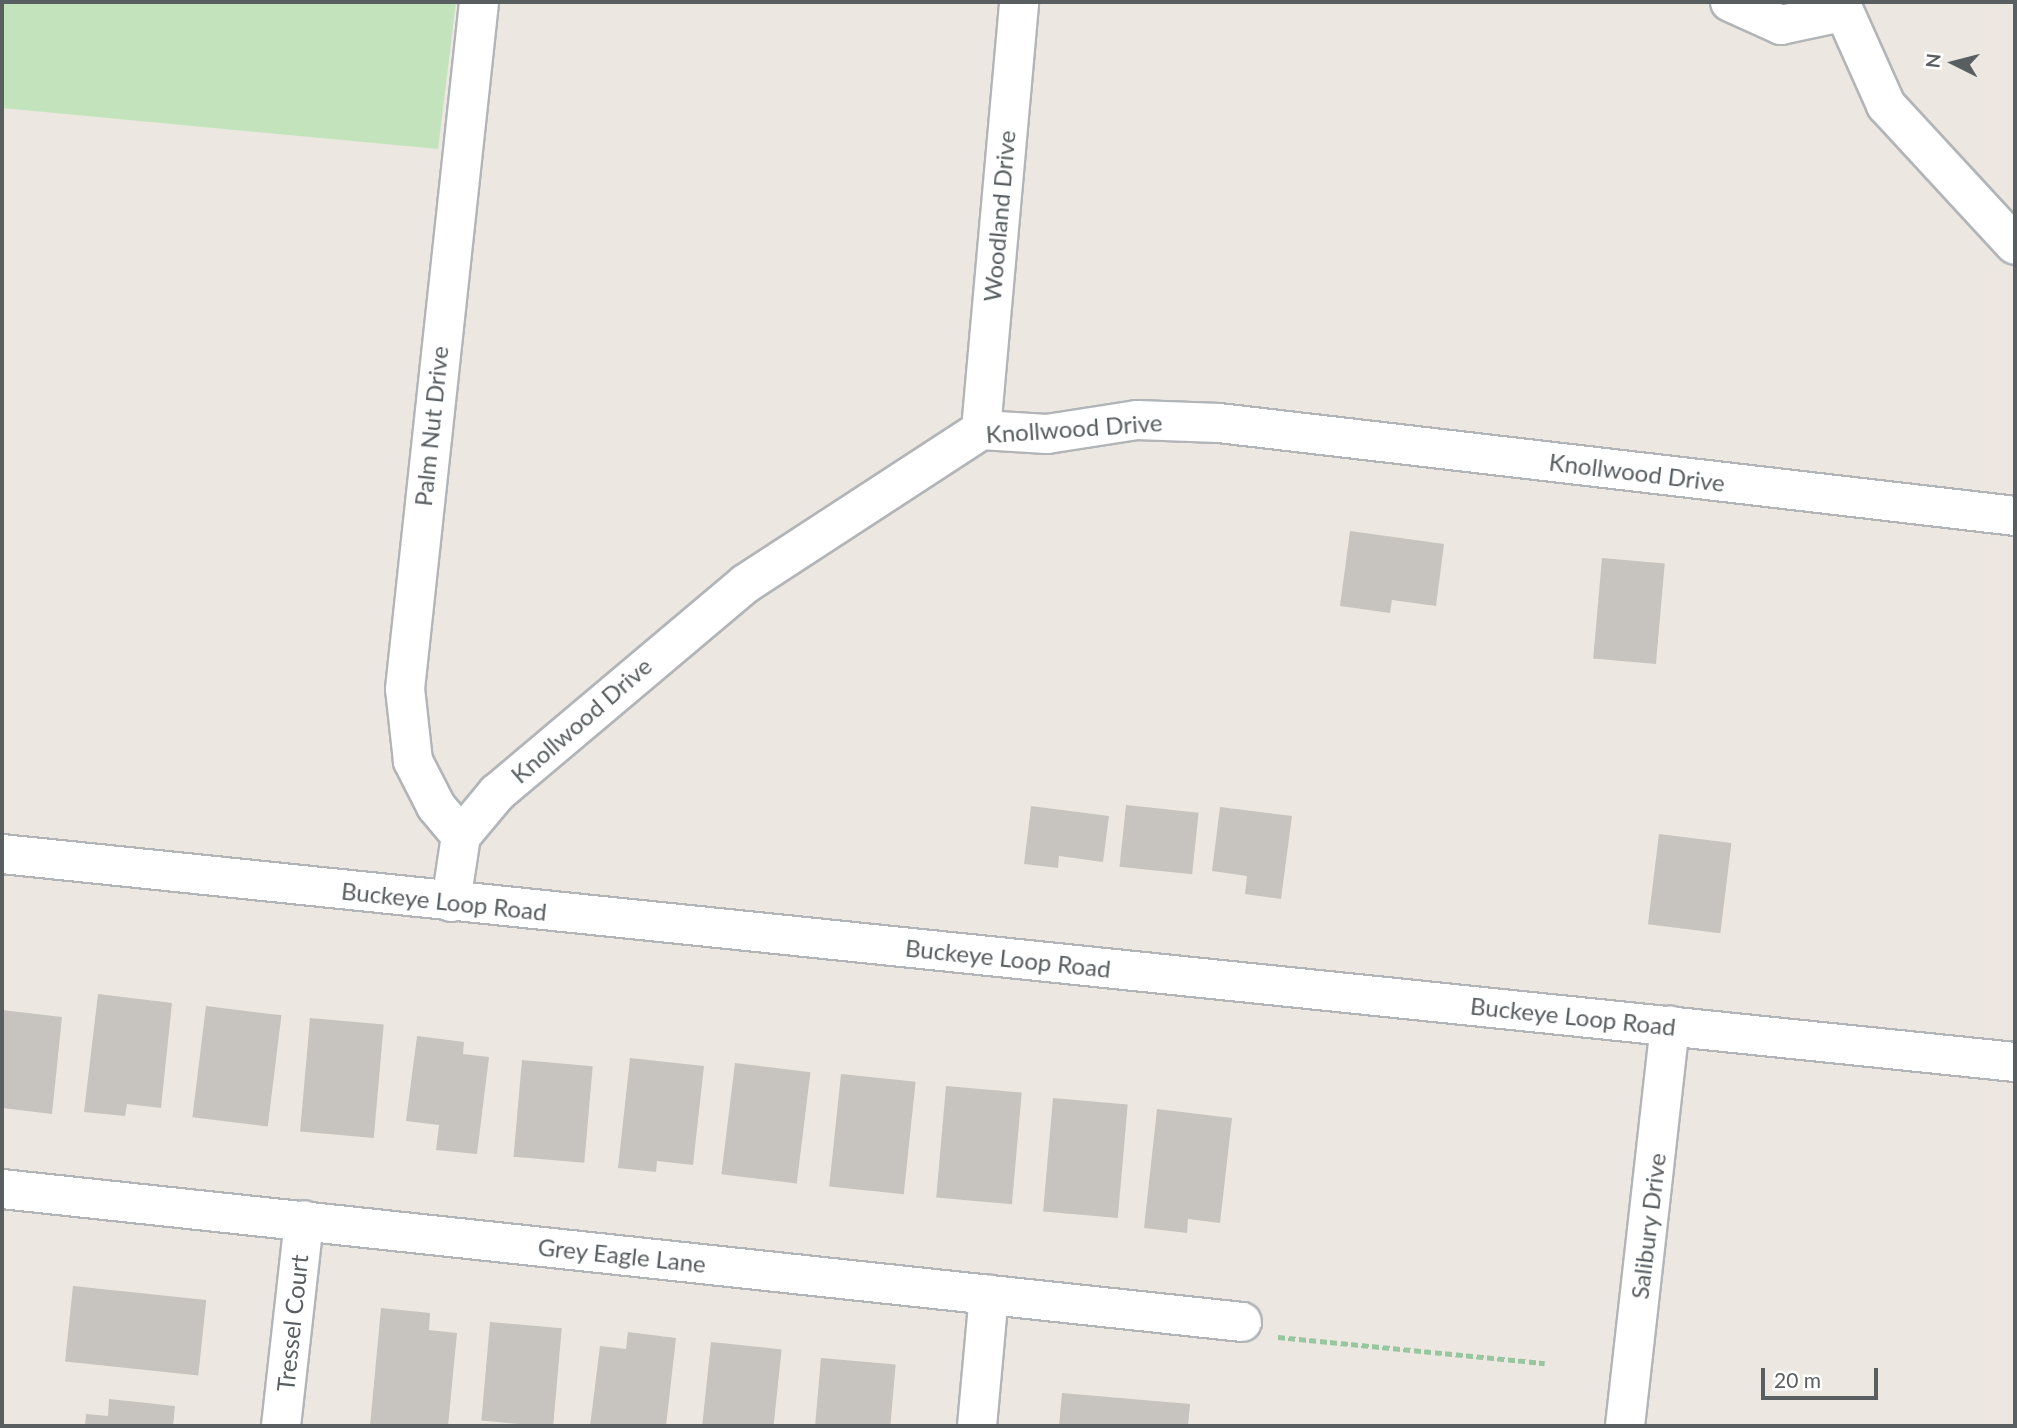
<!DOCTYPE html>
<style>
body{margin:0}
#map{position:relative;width:2017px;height:1428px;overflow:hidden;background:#ece8e1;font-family:Lato,sans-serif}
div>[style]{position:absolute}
.green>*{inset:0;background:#c3e3bd}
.building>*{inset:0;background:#c7c3be;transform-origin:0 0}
.path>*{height:4.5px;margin-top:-2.25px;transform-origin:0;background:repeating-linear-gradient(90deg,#98c79f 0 7px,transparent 0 10.5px)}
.roads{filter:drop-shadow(2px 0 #b2b5b8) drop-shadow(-2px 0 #b2b5b8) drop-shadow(0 2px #b2b5b8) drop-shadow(0 -2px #b2b5b8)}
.street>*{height:38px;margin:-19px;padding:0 19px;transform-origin:19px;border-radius:19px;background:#fff}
.secondary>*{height:38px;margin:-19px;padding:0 19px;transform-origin:19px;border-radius:19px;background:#fff}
span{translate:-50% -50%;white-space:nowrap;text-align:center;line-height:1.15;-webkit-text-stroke:5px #fff;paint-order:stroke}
.street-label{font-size:24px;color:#595e61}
.frame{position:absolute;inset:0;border:4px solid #595e61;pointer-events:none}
.north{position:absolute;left:1919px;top:28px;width:70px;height:70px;-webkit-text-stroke:5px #fff;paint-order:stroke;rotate:276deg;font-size:19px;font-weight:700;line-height:28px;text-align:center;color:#595e61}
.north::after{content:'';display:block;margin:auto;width:24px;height:32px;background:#595e61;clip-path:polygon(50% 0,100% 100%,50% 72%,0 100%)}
.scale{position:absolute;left:1761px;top:1368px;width:117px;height:32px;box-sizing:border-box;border:4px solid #595e61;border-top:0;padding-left:9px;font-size:21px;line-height:24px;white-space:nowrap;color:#595e61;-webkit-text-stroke:5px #fff;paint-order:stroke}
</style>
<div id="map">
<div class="green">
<i style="clip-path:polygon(2px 2px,456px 2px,438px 149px,2px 108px)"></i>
</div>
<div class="building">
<i style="clip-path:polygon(1350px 531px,1444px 544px,1436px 606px,1392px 600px,1390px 613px,1340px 606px)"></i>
<i style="left:1602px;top:558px;width:63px;height:101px;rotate:5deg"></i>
<i style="left:1126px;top:805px;width:73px;height:62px;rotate:6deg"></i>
<i style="clip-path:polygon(1031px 806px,1109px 816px,1103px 862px,1059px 856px,1058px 868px,1024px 864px)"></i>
<i style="clip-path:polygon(1220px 807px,1292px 816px,1281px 899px,1245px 894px,1247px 876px,1212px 871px)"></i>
<i style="left:1659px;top:834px;width:73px;height:91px;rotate:7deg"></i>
<i style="clip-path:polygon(98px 994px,172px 1003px,161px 1108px,127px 1104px,125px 1116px,84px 1112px)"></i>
<i style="left:206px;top:1006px;width:76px;height:112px;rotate:7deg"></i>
<i style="clip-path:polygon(2px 1010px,62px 1017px,52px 1114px,2px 1108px)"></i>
<i style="left:310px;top:1018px;width:74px;height:114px;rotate:5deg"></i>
<i style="clip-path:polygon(417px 1036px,464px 1042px,463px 1054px,489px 1057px,477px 1154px,436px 1150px,439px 1125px,406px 1121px)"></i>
<i style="clip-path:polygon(630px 1058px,704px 1066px,693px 1165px,657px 1161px,656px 1172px,618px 1168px)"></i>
<i style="left:522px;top:1060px;width:71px;height:97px;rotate:5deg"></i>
<i style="left:735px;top:1063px;width:76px;height:112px;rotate:7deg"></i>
<i style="left:841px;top:1074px;width:75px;height:113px;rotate:6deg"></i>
<i style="left:946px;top:1086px;width:76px;height:112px;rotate:5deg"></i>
<i style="left:1053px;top:1098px;width:75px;height:114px;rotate:5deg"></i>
<i style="clip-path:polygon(1157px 1109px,1232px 1118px,1220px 1223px,1188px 1219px,1187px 1233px,1144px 1228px)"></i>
<i style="left:73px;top:1286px;width:134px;height:76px;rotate:6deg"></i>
<i style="clip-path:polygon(381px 1308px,430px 1313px,429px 1330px,457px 1333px,448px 1426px,370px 1426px)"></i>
<i style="left:490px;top:1322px;width:72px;height:99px;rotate:5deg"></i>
<i style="clip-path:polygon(628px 1332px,676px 1338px,666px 1426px,590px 1426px,600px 1346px,626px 1349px)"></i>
<i style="left:711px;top:1342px;width:71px;height:84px;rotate:6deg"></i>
<i style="left:821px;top:1358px;width:75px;height:68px;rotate:5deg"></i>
<i style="clip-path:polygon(1062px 1393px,1190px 1404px,1188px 1426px,1059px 1426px)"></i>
<i style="clip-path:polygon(109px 1399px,175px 1406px,173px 1426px,85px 1426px,86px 1414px,108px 1416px)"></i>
</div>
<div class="path">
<i style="left:1278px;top:1337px;width:268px;rotate:5.6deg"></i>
</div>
<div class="roads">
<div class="street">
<i style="left:1730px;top:2px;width:56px;rotate:24.3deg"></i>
<i style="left:1781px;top:25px;width:61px;rotate:-12.2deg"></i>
<i style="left:1840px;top:2px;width:113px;rotate:65.9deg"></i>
<i style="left:1886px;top:105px;width:190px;rotate:47.3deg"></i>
<i style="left:981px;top:430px;width:430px;rotate:-84.9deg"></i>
<i style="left:461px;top:836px;width:39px;rotate:-130deg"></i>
<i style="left:436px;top:806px;width:51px;rotate:-117.1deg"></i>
<i style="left:413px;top:761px;width:72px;rotate:-96.3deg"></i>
<i style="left:405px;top:689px;width:691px;rotate:-83.85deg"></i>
<i style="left:451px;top:902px;width:67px;rotate:-81.4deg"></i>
<i style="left:461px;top:836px;width:56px;rotate:-50.1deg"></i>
<i style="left:497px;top:793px;width:324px;rotate:-40.1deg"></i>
<i style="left:745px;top:584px;width:282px;rotate:-33.1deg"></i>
<i style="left:981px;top:430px;width:66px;rotate:3.5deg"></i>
<i style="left:1047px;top:434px;width:91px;rotate:-8.8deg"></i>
<i style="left:1137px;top:420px;width:82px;rotate:2.1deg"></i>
<i style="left:1219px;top:423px;width:801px;rotate:6.66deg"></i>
<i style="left:2px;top:1189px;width:1247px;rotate:6.12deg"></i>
<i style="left:281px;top:1426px;width:207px;rotate:-83.6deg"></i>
<i style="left:977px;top:1426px;width:132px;rotate:-84.8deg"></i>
<i style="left:1625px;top:1426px;width:403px;rotate:-83.6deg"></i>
</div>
<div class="secondary">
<i style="left:2px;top:854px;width:2024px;rotate:5.9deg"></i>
</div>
</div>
<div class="street-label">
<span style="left:999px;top:216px;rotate:-85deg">Woodland Drive</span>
<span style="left:431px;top:426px;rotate:-84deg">Palm Nut Drive</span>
<span style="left:1074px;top:428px;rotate:-4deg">Knollwood Drive</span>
<span style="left:1637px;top:472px;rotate:7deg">Knollwood Drive</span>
<span style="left:581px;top:720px;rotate:-41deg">Knollwood Drive</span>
<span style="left:444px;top:901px;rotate:6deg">Buckeye Loop Road</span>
<span style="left:1008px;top:958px;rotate:6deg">Buckeye Loop Road</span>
<span style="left:1573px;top:1016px;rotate:6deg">Buckeye Loop Road</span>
<span style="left:1648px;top:1226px;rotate:-83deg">Salibury Drive</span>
<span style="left:622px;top:1255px;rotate:6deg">Grey Eagle Lane</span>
<span style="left:292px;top:1323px;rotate:-84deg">Tressel Court</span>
</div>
<div class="frame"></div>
<div class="north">N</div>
<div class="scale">20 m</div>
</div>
